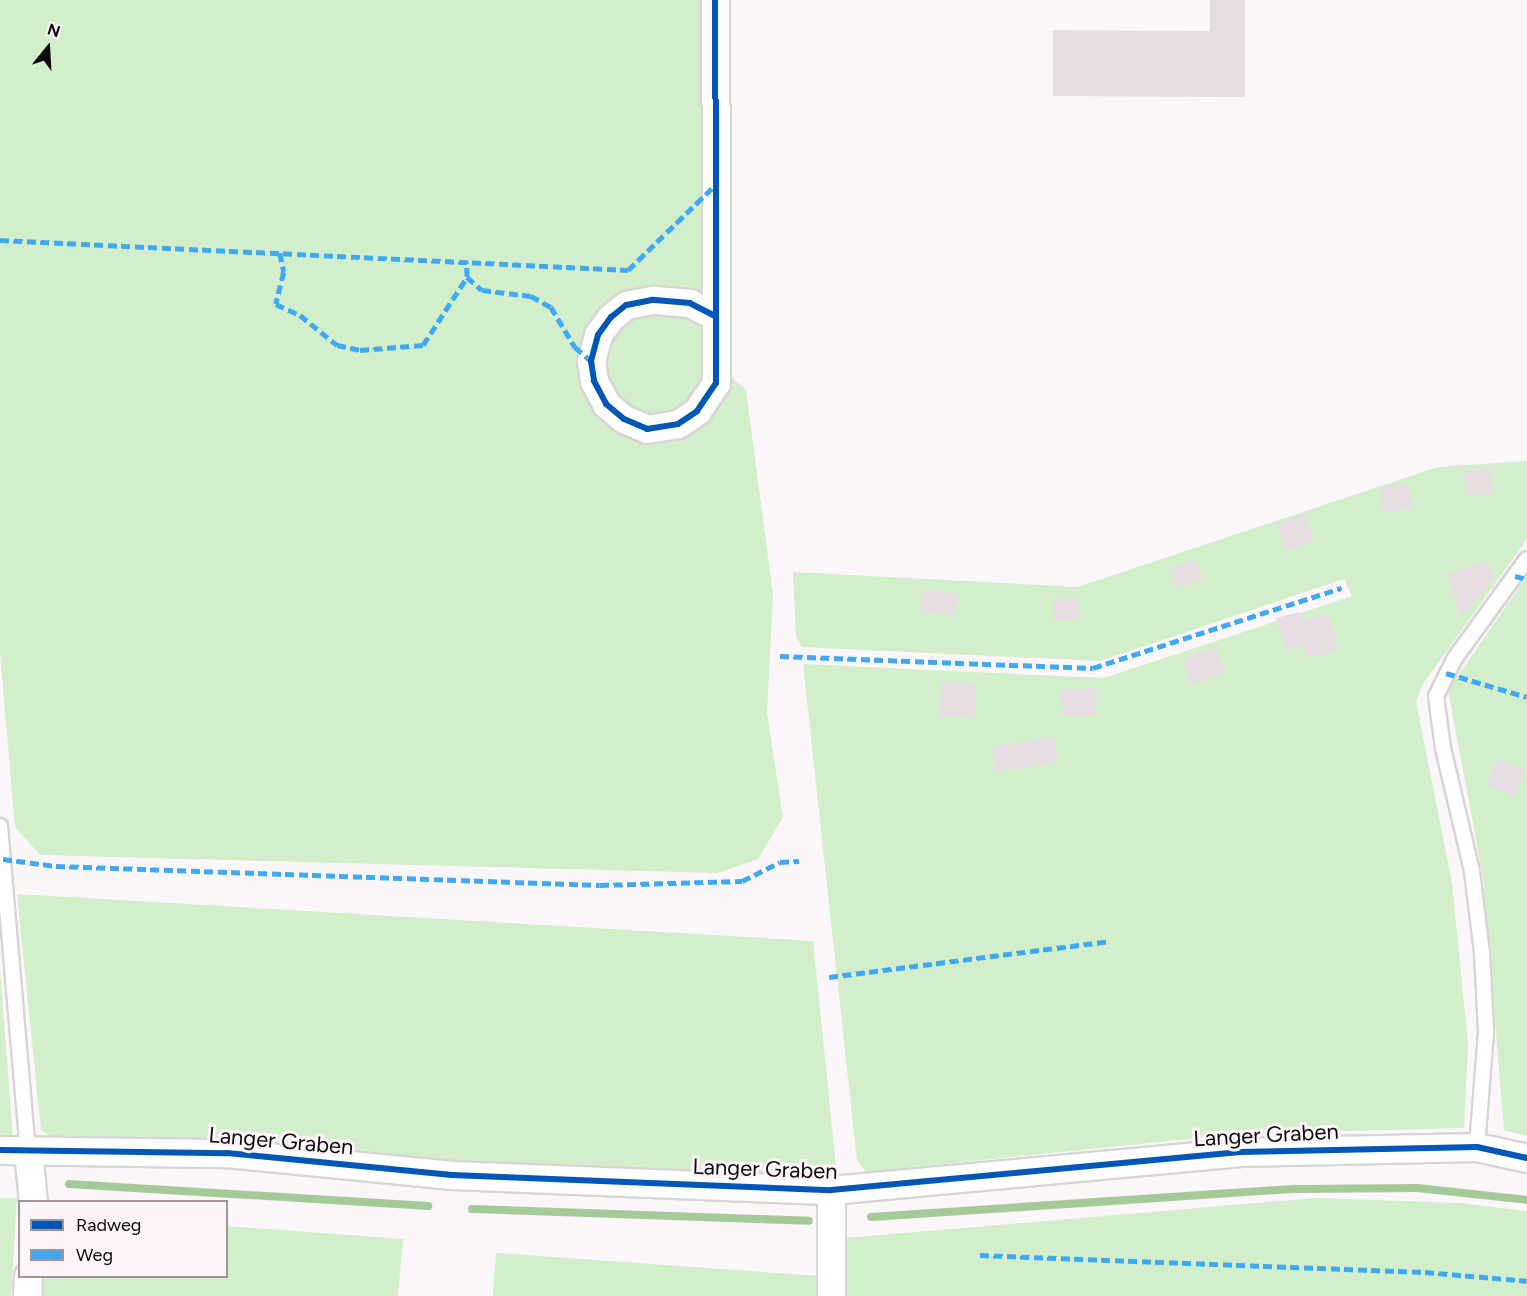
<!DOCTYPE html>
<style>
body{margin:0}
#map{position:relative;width:1527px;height:1296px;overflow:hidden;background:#fbf6f9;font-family:Figtree,sans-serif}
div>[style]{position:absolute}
.green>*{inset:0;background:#d3eecb}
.stream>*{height:8px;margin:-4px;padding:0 4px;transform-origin:4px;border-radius:4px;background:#a4ca98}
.building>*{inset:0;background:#e5dde2;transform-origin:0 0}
.roads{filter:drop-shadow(2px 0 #d8d4d6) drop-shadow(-2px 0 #d8d4d6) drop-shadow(0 2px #d8d4d6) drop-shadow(0 -2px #d8d4d6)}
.service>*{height:14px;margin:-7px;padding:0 7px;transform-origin:7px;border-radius:7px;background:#fefefe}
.minor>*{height:27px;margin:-13.5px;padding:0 13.5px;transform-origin:13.5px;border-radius:13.5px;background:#fefefe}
.quiet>*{height:4.5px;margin-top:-2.25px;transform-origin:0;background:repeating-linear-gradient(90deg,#3fa9f5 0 9px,transparent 0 13.5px)}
.cycleway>*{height:6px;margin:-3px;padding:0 3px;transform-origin:3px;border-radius:3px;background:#0057b8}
span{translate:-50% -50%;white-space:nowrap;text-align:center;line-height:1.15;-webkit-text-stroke:6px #fdf4f9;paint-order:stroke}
.street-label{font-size:22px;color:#0e0b0d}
.legend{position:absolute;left:18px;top:1200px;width:210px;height:78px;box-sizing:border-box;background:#fdf4f9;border:2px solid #9d979b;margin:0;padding:8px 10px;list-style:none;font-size:18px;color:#0e0b0d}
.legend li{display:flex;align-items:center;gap:12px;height:30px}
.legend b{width:30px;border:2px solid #9d979b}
.north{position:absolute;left:18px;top:18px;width:60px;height:60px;-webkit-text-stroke:4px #fdf4f9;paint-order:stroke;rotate:18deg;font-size:16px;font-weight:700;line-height:24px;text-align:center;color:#0e0b0d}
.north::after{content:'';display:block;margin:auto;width:21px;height:27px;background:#0e0b0d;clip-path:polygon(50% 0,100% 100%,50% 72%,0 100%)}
</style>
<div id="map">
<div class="green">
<i style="clip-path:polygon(0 0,705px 0,707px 356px,746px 390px,773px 595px,767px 713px,783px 817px,758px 859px,718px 873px,40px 855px,15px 827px,0 653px)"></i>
<i style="clip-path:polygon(1527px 461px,1527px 539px,1423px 684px,1416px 701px,1452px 883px,1468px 1044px,1464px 1128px,1236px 1134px,867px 1172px,857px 1161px,803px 664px,1104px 678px,1352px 596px,1344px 579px,1100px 661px,802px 647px,796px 636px,793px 572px,1078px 587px,1438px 467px)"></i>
<i style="clip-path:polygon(1527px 576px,1527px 1136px,1504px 1130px,1483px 877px,1448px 690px)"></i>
<i style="clip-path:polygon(17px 894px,813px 941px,836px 1167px,831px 1175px,451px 1162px,52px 1137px,41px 1130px)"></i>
<i style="clip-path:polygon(0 969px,13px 1137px,0 1137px)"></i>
<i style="clip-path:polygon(0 1198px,17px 1198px,11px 1296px,0 1296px)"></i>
<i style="clip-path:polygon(1317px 1198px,1460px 1203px,1527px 1211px,1527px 1296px,845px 1296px,845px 1238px)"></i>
<i style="clip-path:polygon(227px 1226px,403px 1239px,398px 1296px,39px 1296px,41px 1277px,226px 1276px)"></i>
<i style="clip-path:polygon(496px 1253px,819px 1276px,819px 1296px,493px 1296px)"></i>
</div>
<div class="stream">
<i style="left:69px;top:1184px;width:360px;rotate:3.5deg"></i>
<i style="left:472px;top:1209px;width:337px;rotate:2deg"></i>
<i style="left:871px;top:1217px;width:427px;rotate:-3.8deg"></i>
<i style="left:1297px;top:1189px;width:120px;rotate:-0.5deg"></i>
<i style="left:1417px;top:1188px;width:111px;rotate:6.2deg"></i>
</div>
<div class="building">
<i style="clip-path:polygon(1210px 0,1245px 0,1245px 97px,1053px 96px,1053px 30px,1210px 31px)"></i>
<i style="left:1490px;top:468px;width:25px;height:26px;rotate:83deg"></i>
<i style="left:1408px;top:484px;width:24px;height:29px;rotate:81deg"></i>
<i style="left:1305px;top:514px;width:28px;height:30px;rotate:71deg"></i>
<i style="left:1196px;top:559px;width:21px;height:28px;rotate:71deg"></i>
<i style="clip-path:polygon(1488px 561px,1494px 578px,1461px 617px,1447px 574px)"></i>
<i style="left:923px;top:590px;width:35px;height:21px;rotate:7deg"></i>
<i style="left:1053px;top:598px;width:25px;height:22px"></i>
<i style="clip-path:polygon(1299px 612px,1301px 621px,1328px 614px,1338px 650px,1307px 658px,1303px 645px,1285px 650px,1276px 618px)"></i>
<i style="left:1216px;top:647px;width:27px;height:36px;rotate:70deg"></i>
<i style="left:941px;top:682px;width:35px;height:34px;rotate:2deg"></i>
<i style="left:1096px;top:688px;width:27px;height:35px;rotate:88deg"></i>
<i style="left:1054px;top:737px;width:25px;height:63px;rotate:81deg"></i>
<i style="left:1497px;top:759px;width:30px;height:28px;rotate:21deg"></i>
</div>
<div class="roads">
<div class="service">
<i style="left:0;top:826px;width:326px;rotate:85.1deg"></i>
<i style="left:1477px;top:1147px;width:115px;rotate:-85.5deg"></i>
<i style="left:1486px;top:1032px;width:79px;rotate:-92.9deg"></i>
<i style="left:1482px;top:953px;width:83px;rotate:-97deg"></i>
<i style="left:1472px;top:871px;width:126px;rotate:-103.3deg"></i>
<i style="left:1443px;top:748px;width:52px;rotate:-97.7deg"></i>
<i style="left:1436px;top:696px;width:42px;rotate:-63.4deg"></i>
<i style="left:1455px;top:658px;width:122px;rotate:-54deg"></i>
</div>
<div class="minor">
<i style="left:715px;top:316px;width:28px;rotate:-153deg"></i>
<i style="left:690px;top:303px;width:38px;rotate:-175deg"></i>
<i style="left:652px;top:300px;width:26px;rotate:169deg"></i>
<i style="left:626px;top:305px;width:19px;rotate:141deg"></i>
<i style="left:611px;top:317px;width:22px;rotate:126deg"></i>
<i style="left:598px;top:335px;width:27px;rotate:105deg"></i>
<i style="left:591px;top:361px;width:20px;rotate:81deg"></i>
<i style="left:594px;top:381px;width:26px;rotate:62deg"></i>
<i style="left:606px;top:404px;width:23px;rotate:40deg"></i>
<i style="left:624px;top:419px;width:25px;rotate:23deg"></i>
<i style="left:647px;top:429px;width:31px;rotate:-9deg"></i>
<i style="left:678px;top:424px;width:23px;rotate:-34deg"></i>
<i style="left:697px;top:411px;width:34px;rotate:-56deg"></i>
<i style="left:716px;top:383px;width:383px;rotate:-90.1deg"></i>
<i style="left:0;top:1150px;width:227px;rotate:0.8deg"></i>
<i style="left:227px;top:1153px;width:226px;rotate:5.6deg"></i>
<i style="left:452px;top:1175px;width:379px;rotate:2.3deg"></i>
<i style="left:831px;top:1190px;width:411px;rotate:-5.3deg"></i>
<i style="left:1240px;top:1152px;width:237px;rotate:-1.2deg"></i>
<i style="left:1477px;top:1147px;width:51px;rotate:12.4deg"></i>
<i style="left:28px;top:1151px;width:51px;rotate:84.4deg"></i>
<i style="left:27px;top:1296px;width:20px;rotate:-87deg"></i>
<i style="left:831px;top:1296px;width:106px;rotate:-90deg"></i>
</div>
</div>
<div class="quiet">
<i style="left:0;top:240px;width:629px;rotate:2.73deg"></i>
<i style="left:628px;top:270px;width:122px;rotate:-44.3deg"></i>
<i style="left:280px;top:253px;width:19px;rotate:78deg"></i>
<i style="left:284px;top:272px;width:33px;rotate:104deg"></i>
<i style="left:276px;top:304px;width:26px;rotate:25deg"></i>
<i style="left:300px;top:315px;width:48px;rotate:39deg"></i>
<i style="left:337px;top:345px;width:24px;rotate:12deg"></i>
<i style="left:360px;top:350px;width:63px;rotate:-4.5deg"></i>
<i style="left:423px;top:345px;width:81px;rotate:-57.1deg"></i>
<i style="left:467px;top:277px;width:15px;rotate:-94deg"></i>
<i style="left:467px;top:277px;width:20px;rotate:41deg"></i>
<i style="left:482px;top:290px;width:49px;rotate:7deg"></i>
<i style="left:531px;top:296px;width:23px;rotate:29deg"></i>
<i style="left:551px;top:307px;width:47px;rotate:59deg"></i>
<i style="left:575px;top:347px;width:21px;rotate:41deg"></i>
<i style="left:1515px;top:576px;width:12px;rotate:14deg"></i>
<i style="left:780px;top:656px;width:313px;rotate:2.2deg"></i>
<i style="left:1093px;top:668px;width:261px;rotate:-17.9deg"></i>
<i style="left:1446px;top:673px;width:84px;rotate:16.5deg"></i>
<i style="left:3px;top:859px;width:53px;rotate:7.5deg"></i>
<i style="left:56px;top:866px;width:544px;rotate:2deg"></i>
<i style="left:600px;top:885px;width:142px;rotate:-1.6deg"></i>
<i style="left:742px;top:881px;width:42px;rotate:-26.6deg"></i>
<i style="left:780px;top:862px;width:19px;rotate:-3deg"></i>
<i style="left:829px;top:977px;width:282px;rotate:-7.3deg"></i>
<i style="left:980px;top:1255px;width:445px;rotate:2.2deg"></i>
<i style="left:1425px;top:1272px;width:102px;rotate:5deg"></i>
</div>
<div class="cycleway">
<i style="left:715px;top:316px;width:28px;rotate:-153deg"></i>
<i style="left:690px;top:303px;width:38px;rotate:-175deg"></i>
<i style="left:652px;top:300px;width:26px;rotate:169deg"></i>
<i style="left:626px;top:305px;width:19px;rotate:141deg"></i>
<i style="left:611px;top:317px;width:22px;rotate:126deg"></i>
<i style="left:598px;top:335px;width:27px;rotate:105deg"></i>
<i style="left:591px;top:361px;width:20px;rotate:81deg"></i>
<i style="left:594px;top:381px;width:26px;rotate:62deg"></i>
<i style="left:606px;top:404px;width:23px;rotate:40deg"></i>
<i style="left:624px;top:419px;width:25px;rotate:23deg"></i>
<i style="left:647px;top:429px;width:31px;rotate:-9deg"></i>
<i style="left:678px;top:424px;width:23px;rotate:-34deg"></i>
<i style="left:697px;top:411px;width:34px;rotate:-56deg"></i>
<i style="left:716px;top:383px;width:383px;rotate:-90.1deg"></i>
<i style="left:0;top:1150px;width:227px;rotate:0.8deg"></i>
<i style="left:227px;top:1153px;width:226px;rotate:5.6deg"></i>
<i style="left:452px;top:1175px;width:379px;rotate:2.3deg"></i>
<i style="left:831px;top:1190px;width:411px;rotate:-5.3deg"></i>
<i style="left:1240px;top:1152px;width:237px;rotate:-1.2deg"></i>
<i style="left:1477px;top:1147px;width:51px;rotate:12.4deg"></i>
</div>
<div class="street-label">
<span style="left:1266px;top:1135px;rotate:-3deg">Langer Graben</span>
<span style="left:281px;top:1141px;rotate:5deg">Langer Graben</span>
<span style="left:765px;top:1169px;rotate:2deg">Langer Graben</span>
</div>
<ul class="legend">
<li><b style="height:8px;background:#0057b8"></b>Radweg</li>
<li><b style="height:8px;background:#3fa9f5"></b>Weg</li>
</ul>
<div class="north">N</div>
</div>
